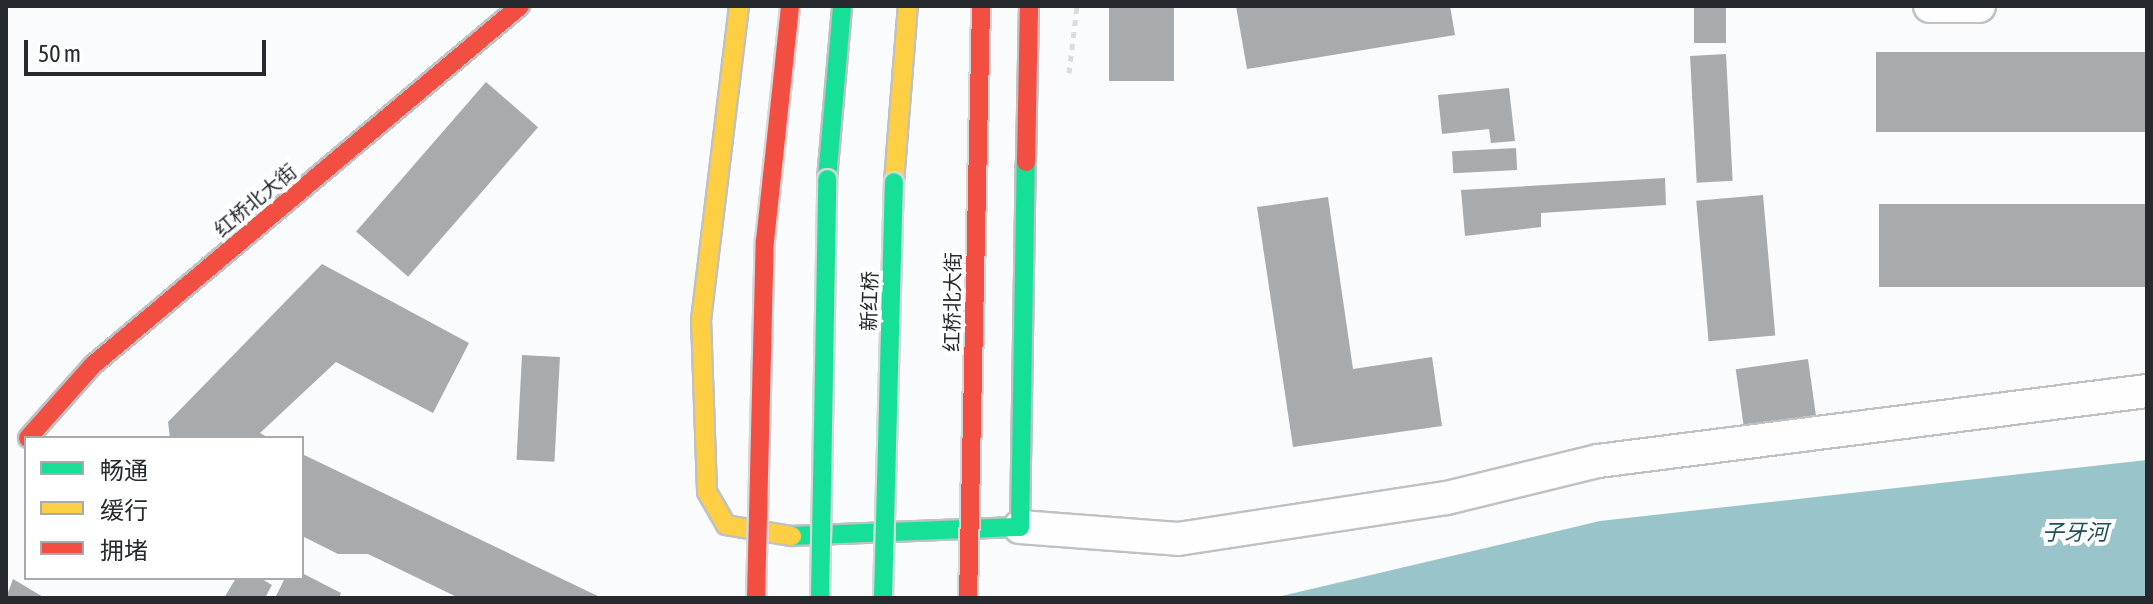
<!DOCTYPE html>
<meta charset="utf-8">
<style>
body{margin:0}
#map{position:relative;width:2153px;height:604px;overflow:hidden;background:#fafbfc;font-family:"Asap Condensed","Noto Sans SC",sans-serif}
div>[style]{position:absolute}
.water>*{inset:0;background:#99c4c9}
.building>*{inset:0;background:#a8abad;transform-origin:0 0}
.path>*{height:5px;margin-top:-2.5px;transform-origin:0;background:repeating-linear-gradient(90deg,#dbdcdd 0 6px,transparent 0 12px)}
.roads{filter:drop-shadow(2px 0 #bfc1c3) drop-shadow(-2px 0 #bfc1c3) drop-shadow(0 2px #bfc1c3) drop-shadow(0 -2px #bfc1c3)}
.street>*{height:32px;margin:-16px;padding:0 16px;transform-origin:16px;border-radius:16px;background:#fefeff}
.fast>*{height:18px;margin:-9px;padding:0 9px;transform-origin:9px;border-radius:9px;background:#16e098}
.slow>*{height:18px;margin:-9px;padding:0 9px;transform-origin:9px;border-radius:9px;background:#ffcf43}
.jam>*{height:18px;margin:-9px;padding:0 9px;transform-origin:9px;border-radius:9px;background:#f24e42}
.bridges{filter:drop-shadow(2px 0 #d6d7d9) drop-shadow(-2px 0 #d6d7d9) drop-shadow(0 2px #d6d7d9) drop-shadow(0 -2px #d6d7d9)}
.fast-bridge>*{height:18px;margin:-9px;padding:0 9px;transform-origin:9px;border-radius:9px;background:#16e098}
.jam-bridge>*{height:18px;margin:-9px;padding:0 9px;transform-origin:9px;border-radius:9px;background:#f24e42}
span{translate:-50% -50%;white-space:nowrap;text-align:center;line-height:1.15;-webkit-text-stroke:8px #fff;paint-order:stroke}
.street-label{font-size:20px;color:#262a2f}
.water-label{font-size:22px;color:#1d5358;font-style:italic}
.frame{position:absolute;inset:0;border:8px solid #262a2f;pointer-events:none}
.legend{position:absolute;left:24px;top:436px;width:280px;height:144px;box-sizing:border-box;background:#fff;border:2px solid #a8aaac;margin:0;padding:10px 14px;list-style:none;font-size:24px;color:#262a2f}
.legend li{display:flex;align-items:center;gap:16px;height:40px}
.legend b{width:40px;border:2px solid #a8aaac}
.scale{position:absolute;left:24px;top:40px;width:242px;height:36px;box-sizing:border-box;border:4px solid #262a2f;border-top:0;padding-left:10px;font-size:24px;line-height:28px;white-space:nowrap;color:#262a2f;-webkit-text-stroke:6px #fff;paint-order:stroke}
</style>
<div id="map">
<div class="water">
<i style="clip-path:polygon(2147px 460px,2147px 598px,1273px 598px,1600px 521px)"></i>
</div>
<div class="building">
<i style="left:1109px;top:6px;width:65px;height:75px"></i>
<i style="clip-path:polygon(1236px 6px,1450px 6px,1455px 35px,1247px 69px)"></i>
<i style="left:1694px;top:6px;width:32px;height:37px"></i>
<i style="left:2147px;top:52px;width:80px;height:271px;rotate:90deg"></i>
<i style="left:1726px;top:54px;width:127px;height:36px;rotate:87deg"></i>
<i style="left:486px;top:82px;width:69px;height:198px;rotate:41deg"></i>
<i style="clip-path:polygon(1509px 88px,1515px 141px,1491px 143px,1489px 129px,1442px 134px,1438px 95px)"></i>
<i style="left:1516px;top:148px;width:22px;height:64px;rotate:87deg"></i>
<i style="clip-path:polygon(1665px 178px,1666px 205px,1541px 213px,1541px 227px,1465px 236px,1461px 190px)"></i>
<i style="left:1763px;top:195px;width:141px;height:67px;rotate:85deg"></i>
<i style="clip-path:polygon(1328px 197px,1353px 369px,1432px 357px,1442px 426px,1293px 447px,1257px 207px)"></i>
<i style="left:2147px;top:204px;width:83px;height:268px;rotate:90deg"></i>
<i style="clip-path:polygon(322px 264px,469px 343px,433px 413px,336px 362px,260px 433px,269px 438px,170px 438px,168px 422px)"></i>
<i style="left:522px;top:355px;width:38px;height:105px;rotate:3deg"></i>
<i style="left:1808px;top:359px;width:57px;height:73px;rotate:82deg"></i>
<i style="clip-path:polygon(302px 454px,602px 598px,459px 598px,368px 554px,338px 554px,302px 536px)"></i>
<i style="clip-path:polygon(302px 573px,341px 593px,339px 598px,275px 598px,285px 578px)"></i>
<i style="clip-path:polygon(236px 578px,260px 578px,272px 585px,265px 598px,224px 598px)"></i>
<i style="clip-path:polygon(13px 579px,45px 598px,6px 598px)"></i>
</div>
<div class="path">
<i style="left:1069px;top:73px;width:67px;rotate:-83.2deg"></i>
</div>
<div class="roads">
<div class="street">
<i style="left:1930px;top:6px;width:49px"></i>
<i style="left:1020px;top:527px;width:158px;rotate:4.3deg"></i>
<i style="left:1178px;top:539px;width:272px;rotate:-8.7deg"></i>
<i style="left:1447px;top:498px;width:155px;rotate:-13.8deg"></i>
<i style="left:1598px;top:461px;width:553px;rotate:-7.27deg"></i>
</div>
<div class="fast">
<i style="left:827px;top:179px;width:174px;rotate:-85deg"></i>
<i style="left:792px;top:536px;width:228px;rotate:-2.3deg"></i>
<i style="left:1020px;top:527px;width:365px;rotate:-89.1deg"></i>
</div>
<div class="slow">
<i style="left:739px;top:6px;width:315px;rotate:96.9deg"></i>
<i style="left:701px;top:319px;width:173px;rotate:88deg"></i>
<i style="left:707px;top:492px;width:38px;rotate:60deg"></i>
<i style="left:726px;top:525px;width:67px;rotate:9.5deg"></i>
<i style="left:894px;top:182px;width:177px;rotate:-85.5deg"></i>
</div>
<div class="jam">
<i style="left:1026px;top:162px;width:156px;rotate:-88.9deg"></i>
<i style="left:28px;top:438px;width:98px;rotate:-48.3deg"></i>
<i style="left:93px;top:365px;width:558px;rotate:-40.06deg"></i>
</div>
</div>
<div class="bridges">
<div class="fast-bridge">
<i style="left:820px;top:598px;width:419px;rotate:-89deg"></i>
<i style="left:883px;top:598px;width:416px;rotate:-88.5deg"></i>
</div>
<div class="jam-bridge">
<i style="left:756px;top:598px;width:357px;rotate:-88.6deg"></i>
<i style="left:765px;top:241px;width:236px;rotate:-83.9deg"></i>
<i style="left:968px;top:598px;width:592px;rotate:-88.74deg"></i>
</div>
</div>
<div class="street-label">
<span style="left:255px;top:200px;rotate:-40deg">红桥北大街</span>
<span style="left:869px;top:301px;rotate:-88deg">新红桥</span>
<span style="left:952px;top:302px;rotate:-89deg">红桥北大街</span>
</div>
<div class="water-label">
<span style="left:2075px;top:533px">子牙河</span>
</div>
<div class="frame"></div>
<ul class="legend">
<li><b style="height:10px;background:#16e098"></b>畅通</li>
<li><b style="height:10px;background:#ffcf43"></b>缓行</li>
<li><b style="height:10px;background:#f24e42"></b>拥堵</li>
</ul>
<div class="scale">50 m</div>
</div>
